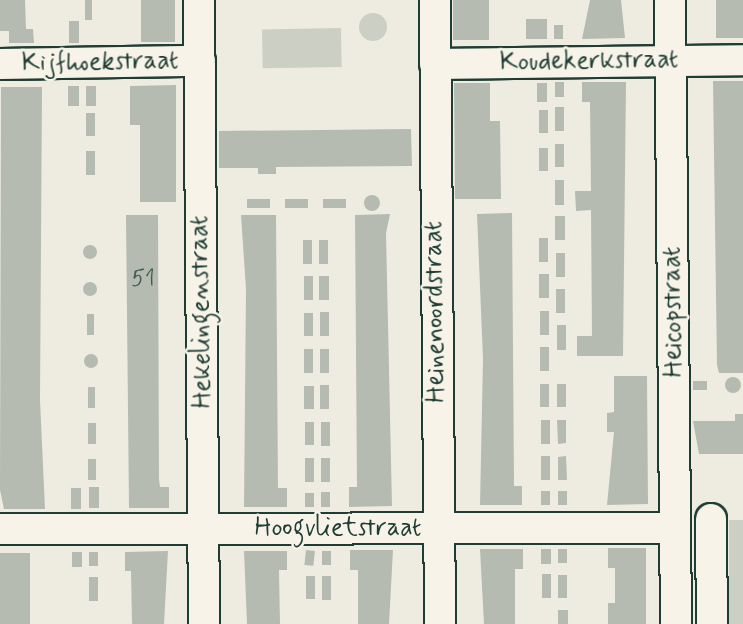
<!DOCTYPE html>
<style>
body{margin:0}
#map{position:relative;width:743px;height:624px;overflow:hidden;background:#eeece1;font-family:Mynerve,sans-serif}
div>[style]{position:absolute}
.green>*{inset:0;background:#cccfc4;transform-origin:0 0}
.round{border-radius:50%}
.building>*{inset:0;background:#b5bbb0;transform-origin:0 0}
.roads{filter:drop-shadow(2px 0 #1f3d34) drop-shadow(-2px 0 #1f3d34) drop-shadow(0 2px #1f3d34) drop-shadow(0 -2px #1f3d34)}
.minor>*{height:30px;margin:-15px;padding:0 15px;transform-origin:15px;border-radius:15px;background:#f7f3e8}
span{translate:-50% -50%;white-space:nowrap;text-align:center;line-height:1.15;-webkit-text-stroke:5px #f7f3e8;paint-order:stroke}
.number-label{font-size:23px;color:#445c53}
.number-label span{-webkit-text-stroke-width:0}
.street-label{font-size:26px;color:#1f3d34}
</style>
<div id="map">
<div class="green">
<i class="round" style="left:359px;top:13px;width:28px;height:28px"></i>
<i style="left:341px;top:28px;width:39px;height:79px;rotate:89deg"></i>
<i style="left:729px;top:520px;width:14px;height:104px"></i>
</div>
<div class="building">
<i style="clip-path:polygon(0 0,25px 0,26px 29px,33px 29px,34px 43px,9px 43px,9px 31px,0 31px)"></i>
<i style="left:85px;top:0;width:7px;height:20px"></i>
<i style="left:141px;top:0;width:34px;height:42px"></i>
<i style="left:453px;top:0;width:36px;height:40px"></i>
<i style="clip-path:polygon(621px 0,625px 38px,582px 39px,590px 0)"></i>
<i style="left:716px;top:0;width:27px;height:38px"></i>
<i style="left:526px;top:19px;width:21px;height:20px"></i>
<i style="left:69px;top:21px;width:10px;height:22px"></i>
<i style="left:554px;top:25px;width:9px;height:14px"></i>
<i style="clip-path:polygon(713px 81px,743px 81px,743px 373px,719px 373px,717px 365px)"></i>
<i style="left:555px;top:82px;width:9px;height:15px"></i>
<i style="clip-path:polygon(582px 82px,626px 82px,623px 356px,577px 356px,577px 336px,592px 336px,591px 210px,576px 211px,575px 191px,591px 191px,590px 102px,582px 102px)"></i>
<i style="clip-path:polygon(454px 83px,490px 83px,490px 121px,500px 121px,501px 199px,455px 199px)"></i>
<i style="left:537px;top:83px;width:10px;height:19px"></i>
<i style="clip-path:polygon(176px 85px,176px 202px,140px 202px,140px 125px,130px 125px,130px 86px)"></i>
<i style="left:68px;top:86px;width:11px;height:20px"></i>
<i style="left:86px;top:86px;width:10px;height:20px"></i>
<i style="clip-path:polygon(1px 87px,42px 87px,40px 400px,45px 509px,4px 509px,0 490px)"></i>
<i style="left:564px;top:107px;width:24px;height:9px;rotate:90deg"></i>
<i style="left:539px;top:110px;width:9px;height:23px"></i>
<i style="left:86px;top:113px;width:9px;height:23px"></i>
<i style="clip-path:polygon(411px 129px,412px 166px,276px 167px,276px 174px,258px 174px,258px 168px,219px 168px,219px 131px)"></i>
<i style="left:555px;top:144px;width:9px;height:23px"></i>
<i style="left:539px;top:148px;width:9px;height:23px"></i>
<i style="left:86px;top:151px;width:9px;height:24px"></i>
<i style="left:555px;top:180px;width:9px;height:25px"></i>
<i class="round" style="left:364px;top:195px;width:16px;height:16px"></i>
<i style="left:247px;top:199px;width:23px;height:9px"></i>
<i style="left:285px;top:199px;width:23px;height:9px"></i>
<i style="left:323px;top:199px;width:23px;height:9px"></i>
<i style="clip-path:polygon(512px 213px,514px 486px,522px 486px,522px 505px,480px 505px,483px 359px,477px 214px)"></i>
<i style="clip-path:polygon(390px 214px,386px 233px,392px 506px,349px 507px,349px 487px,357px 487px,355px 215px)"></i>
<i style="clip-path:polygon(126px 215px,158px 215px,159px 479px,160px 487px,169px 487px,169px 508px,129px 508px)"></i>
<i style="clip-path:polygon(241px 215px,276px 215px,278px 488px,287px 488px,287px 507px,244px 507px,246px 289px)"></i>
<i style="left:555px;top:216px;width:10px;height:24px"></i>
<i style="left:539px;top:238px;width:9px;height:24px"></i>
<i style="left:303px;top:240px;width:9px;height:24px"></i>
<i style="left:319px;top:240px;width:9px;height:24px"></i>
<i class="round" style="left:83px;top:245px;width:14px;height:14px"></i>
<i style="left:556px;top:253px;width:9px;height:24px"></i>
<i style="left:539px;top:274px;width:10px;height:24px"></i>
<i style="left:304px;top:276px;width:9px;height:24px"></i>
<i style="left:319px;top:276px;width:10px;height:24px"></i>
<i class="round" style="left:83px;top:282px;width:14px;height:14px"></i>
<i style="left:556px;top:289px;width:9px;height:24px"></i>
<i style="left:540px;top:311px;width:9px;height:24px"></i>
<i style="left:320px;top:312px;width:9px;height:24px"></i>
<i style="left:304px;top:313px;width:9px;height:23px"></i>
<i style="left:94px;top:314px;width:21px;height:7px;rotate:90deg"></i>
<i style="left:557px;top:325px;width:9px;height:25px"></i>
<i style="left:540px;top:347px;width:9px;height:24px"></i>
<i style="left:304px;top:349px;width:9px;height:24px"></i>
<i style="left:320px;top:349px;width:9px;height:24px"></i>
<i class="round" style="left:84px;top:354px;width:14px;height:14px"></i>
<i style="clip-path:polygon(614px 376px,647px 376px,648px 504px,607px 505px,614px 432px,607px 432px,607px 413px,614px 412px)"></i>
<i class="round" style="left:725px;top:377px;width:16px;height:16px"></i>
<i style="left:693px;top:381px;width:14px;height:9px"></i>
<i style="left:540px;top:384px;width:9px;height:23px"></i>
<i style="left:557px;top:384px;width:9px;height:23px"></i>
<i style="left:320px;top:385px;width:9px;height:24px"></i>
<i style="left:304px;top:386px;width:10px;height:23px"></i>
<i style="left:88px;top:387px;width:7px;height:21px"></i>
<i style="clip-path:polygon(735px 414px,743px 414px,743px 454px,699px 454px,693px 421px,735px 421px)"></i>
<i style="left:541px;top:420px;width:9px;height:24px"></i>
<i style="clip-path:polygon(557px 420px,566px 420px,566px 443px,558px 444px)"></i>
<i style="left:305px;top:422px;width:9px;height:23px"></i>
<i style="left:321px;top:422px;width:9px;height:24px"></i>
<i style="left:88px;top:423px;width:8px;height:21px"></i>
<i style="left:541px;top:456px;width:9px;height:24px"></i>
<i style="clip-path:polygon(566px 456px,567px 480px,558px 480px,558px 457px)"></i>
<i style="left:305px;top:458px;width:9px;height:24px"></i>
<i style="left:321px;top:458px;width:9px;height:24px"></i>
<i style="left:88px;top:459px;width:8px;height:21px"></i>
<i style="left:99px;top:487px;width:21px;height:10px;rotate:90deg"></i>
<i style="left:71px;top:488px;width:10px;height:21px"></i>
<i style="left:541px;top:491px;width:9px;height:14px"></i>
<i style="left:558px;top:491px;width:9px;height:14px"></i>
<i style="left:321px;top:492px;width:9px;height:15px"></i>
<i style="left:305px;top:493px;width:9px;height:14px"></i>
<i style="clip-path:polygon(608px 548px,646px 548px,646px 624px,608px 624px,608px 603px,615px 603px,615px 568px,608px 568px)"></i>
<i style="clip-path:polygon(480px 549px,523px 549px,523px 569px,515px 569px,515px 624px,484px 624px)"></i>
<i style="left:541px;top:549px;width:10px;height:15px"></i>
<i style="left:558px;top:549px;width:9px;height:14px"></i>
<i style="left:306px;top:550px;width:9px;height:15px;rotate:6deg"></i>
<i style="clip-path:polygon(350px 550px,393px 550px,389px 624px,358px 624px,358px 570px,350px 570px)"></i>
<i style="clip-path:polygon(168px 551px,164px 624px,132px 624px,131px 571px,125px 571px,125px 552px)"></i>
<i style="clip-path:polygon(244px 551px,287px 551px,287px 570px,279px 570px,280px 624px,247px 624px)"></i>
<i style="left:322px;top:551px;width:9px;height:14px"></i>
<i style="left:72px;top:552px;width:10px;height:15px"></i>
<i style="left:89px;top:552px;width:9px;height:14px"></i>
<i style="left:0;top:553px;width:30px;height:71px"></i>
<i style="left:542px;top:574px;width:9px;height:24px"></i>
<i style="left:558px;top:575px;width:9px;height:23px"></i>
<i style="left:306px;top:576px;width:9px;height:23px"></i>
<i style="left:322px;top:576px;width:9px;height:24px"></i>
<i style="left:89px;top:577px;width:9px;height:24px"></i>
<i style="left:558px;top:610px;width:10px;height:14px"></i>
</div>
<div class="roads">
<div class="minor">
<i style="left:199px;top:0;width:624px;rotate:89.54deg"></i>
<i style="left:435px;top:0;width:624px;rotate:89.54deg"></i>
<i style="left:670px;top:0;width:624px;rotate:89.45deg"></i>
<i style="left:0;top:64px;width:200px;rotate:-0.9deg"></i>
<i style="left:435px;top:64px;width:308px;rotate:-0.7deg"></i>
<i style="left:711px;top:519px;width:105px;rotate:89.5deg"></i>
<i style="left:0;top:529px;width:675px;rotate:-0.08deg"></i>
</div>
</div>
<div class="number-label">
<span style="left:143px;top:279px">51</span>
</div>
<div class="street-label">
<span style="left:589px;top:62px;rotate:-1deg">Koudekerkstraat</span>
<span style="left:100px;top:63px;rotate:-1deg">Kijfhoekstraat</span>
<span style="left:202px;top:312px;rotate:-91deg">Hekelingenstraat</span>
<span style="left:436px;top:312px;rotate:-91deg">Heinenoordstraat</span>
<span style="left:674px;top:312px;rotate:-91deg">Heicopstraat</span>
<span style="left:338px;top:529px">Hoogvlietstraat</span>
</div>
</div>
